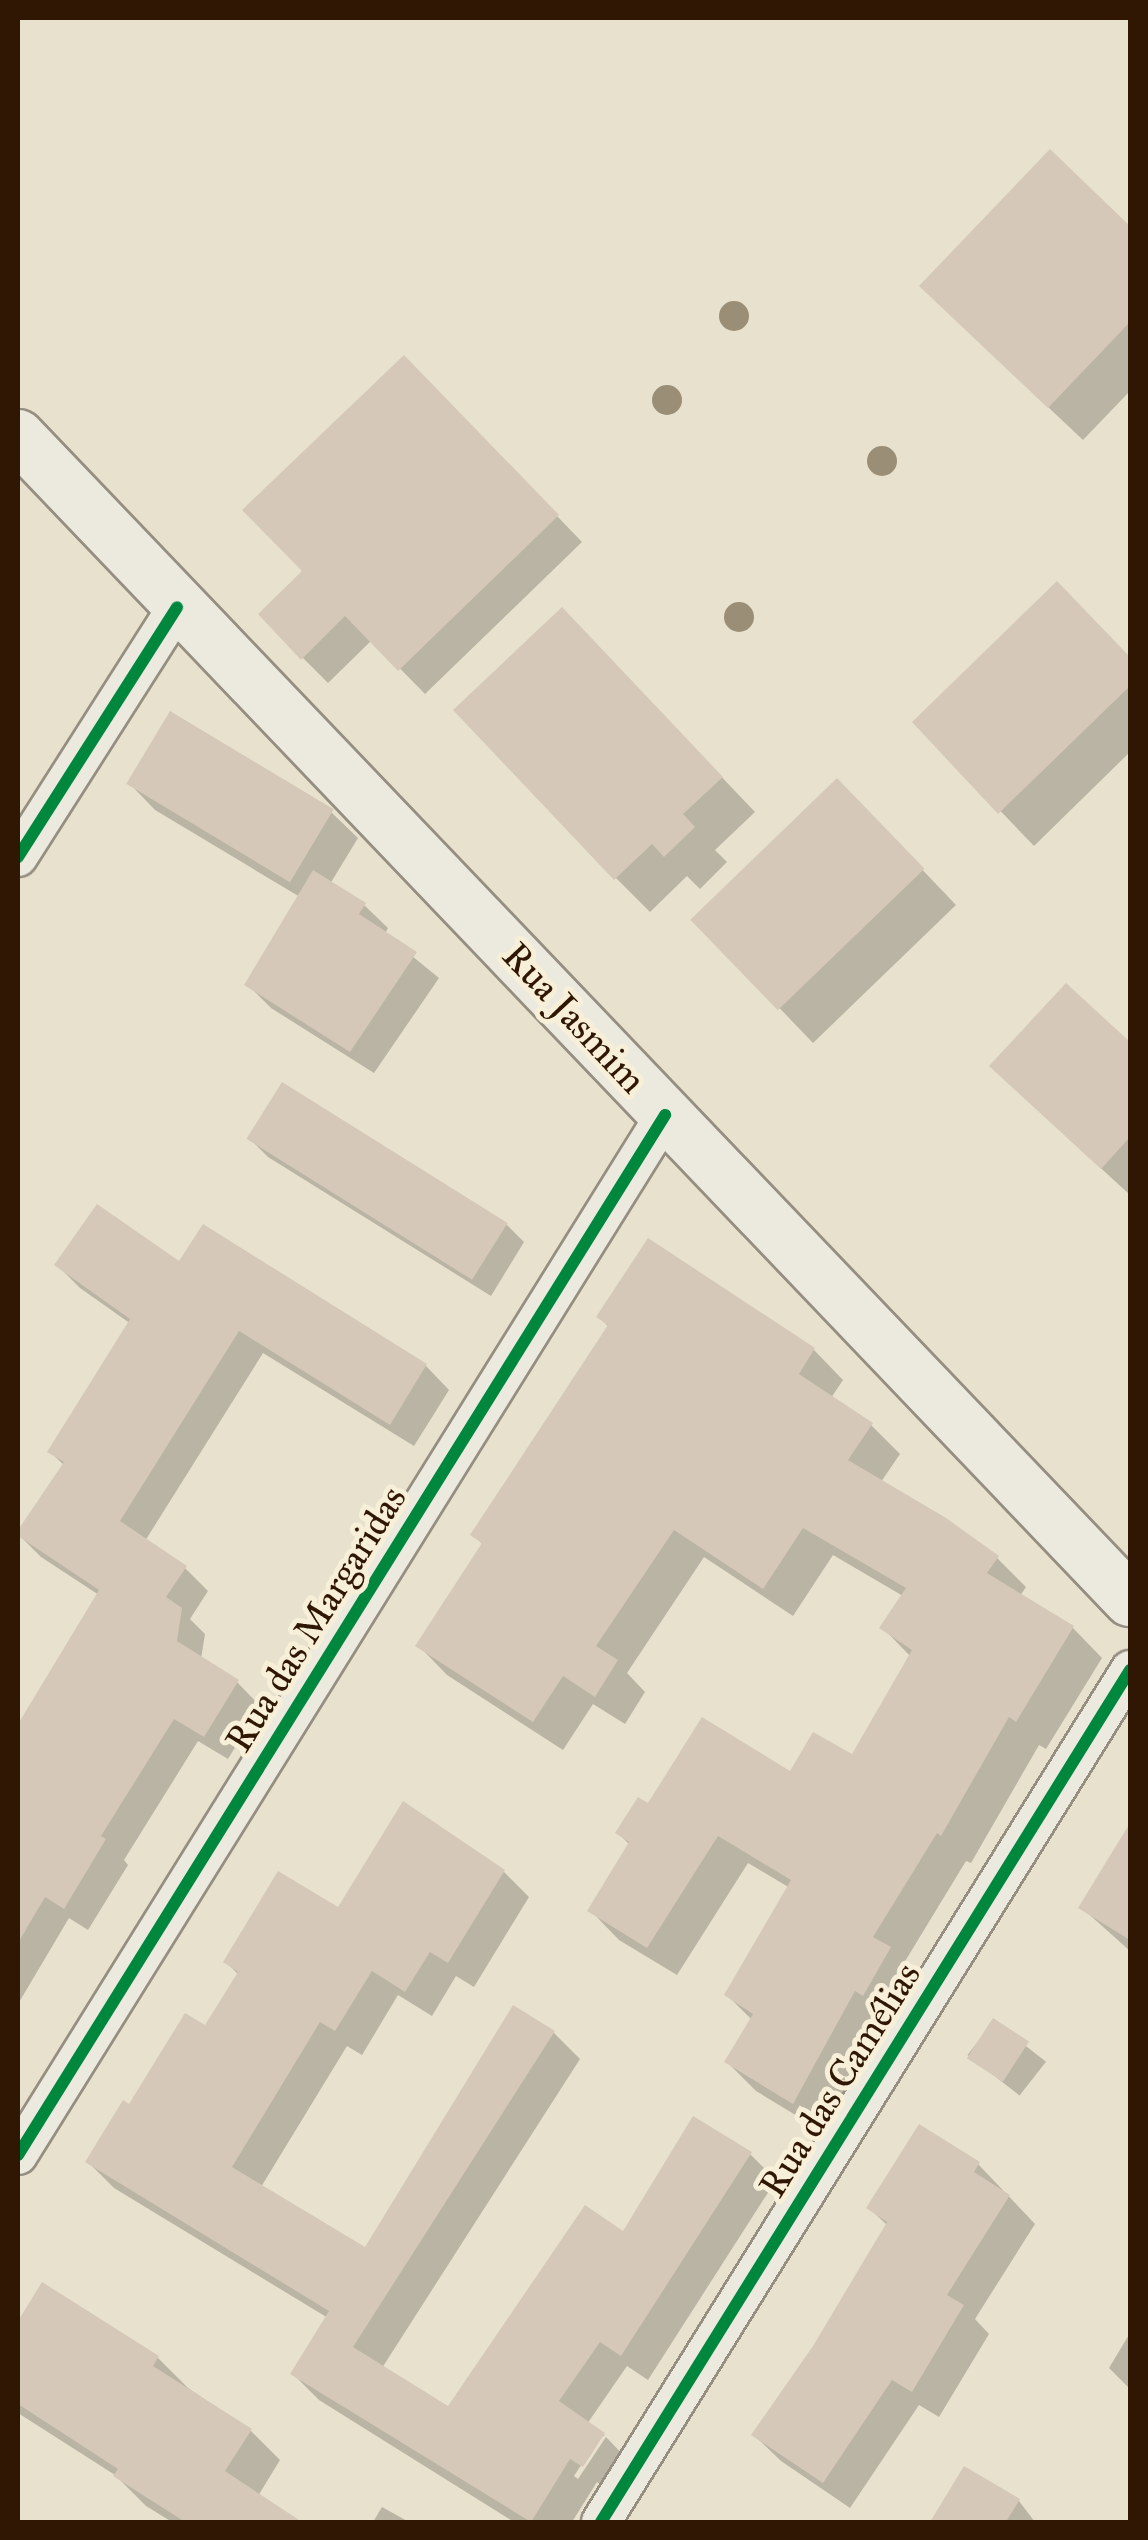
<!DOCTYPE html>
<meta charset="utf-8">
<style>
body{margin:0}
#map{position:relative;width:1148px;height:2540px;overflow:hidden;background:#e8e1ce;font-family:"IM FELL Great Primer",serif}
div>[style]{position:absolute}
.shadow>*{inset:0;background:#0003;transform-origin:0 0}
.building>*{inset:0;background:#d5c8b8;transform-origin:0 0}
.roads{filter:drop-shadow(2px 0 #958e81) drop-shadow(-2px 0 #958e81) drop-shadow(0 2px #958e81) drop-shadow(0 -2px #958e81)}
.street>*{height:38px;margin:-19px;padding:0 19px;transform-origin:19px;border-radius:19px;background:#ece9df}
.secondary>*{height:52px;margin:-26px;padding:0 26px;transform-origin:26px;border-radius:26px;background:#ece9df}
.cycleway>*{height:12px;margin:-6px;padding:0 6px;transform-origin:6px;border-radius:6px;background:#00873e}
.trees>*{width:30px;height:30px;margin:-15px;border-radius:50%;background:#9a8e76}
span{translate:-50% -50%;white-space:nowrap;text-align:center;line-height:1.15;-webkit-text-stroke:10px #f7efd8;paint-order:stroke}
.street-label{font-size:38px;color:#2f1703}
.frame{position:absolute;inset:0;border:20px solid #2f1703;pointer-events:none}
</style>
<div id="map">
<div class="shadow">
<i style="clip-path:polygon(1050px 153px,1130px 229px,1130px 391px,1083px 440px,956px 320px)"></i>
<i style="clip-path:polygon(429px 383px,582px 542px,425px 694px,372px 640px,328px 683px,303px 658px,305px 571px)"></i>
<i style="clip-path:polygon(1057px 585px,1130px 660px,1130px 752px,1034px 846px,915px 722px)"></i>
<i style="clip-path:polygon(595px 644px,755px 812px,715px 850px,727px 862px,700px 889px,687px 876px,650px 912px,616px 878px)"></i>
<i style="clip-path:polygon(129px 783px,331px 812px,358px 838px,330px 884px,364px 905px,388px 928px,385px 934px,439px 978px,374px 1073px,271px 1008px,247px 984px,300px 897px,155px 810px)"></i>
<i style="clip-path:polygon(871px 816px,956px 905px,813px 1043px,695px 920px)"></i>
<i style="clip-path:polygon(1066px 986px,1130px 1045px,1129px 1194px,1019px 1093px)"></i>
<i style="clip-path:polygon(250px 1139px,506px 1224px,524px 1242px,491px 1296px,268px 1157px)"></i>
<i style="clip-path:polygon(203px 1227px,426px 1366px,449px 1390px,414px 1446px,263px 1353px,145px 1541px,185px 1568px,208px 1591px,190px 1619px,205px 1634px,201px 1659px,237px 1682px,260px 1706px,228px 1759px,198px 1741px,124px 1860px,128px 1865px,88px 1930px,69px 1918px,18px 2004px,18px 1733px,99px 1595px,41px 1557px,18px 1534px,64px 1465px,50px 1452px,131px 1324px,80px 1288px,57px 1265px,180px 1265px)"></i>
<i style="clip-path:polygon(649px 1242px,814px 1350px,843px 1380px,831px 1398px,871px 1425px,900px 1454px,881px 1482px,997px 1558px,1026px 1587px,1020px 1596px,1073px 1628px,1102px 1658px,1046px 1749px,1039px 1745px,971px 1863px,966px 1861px,904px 1963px,919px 1978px,893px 2023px,885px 2019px,822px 2131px,756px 2091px,727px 2062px,752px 2020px,727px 1995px,790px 1888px,748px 1863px,677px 1975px,619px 1940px,590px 1910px,630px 1845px,618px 1833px,649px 1807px,853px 1757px,911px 1657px,882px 1627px,903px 1596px,833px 1555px,793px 1616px,704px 1557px,627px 1673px,645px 1692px,625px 1724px,593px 1704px,563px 1750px,447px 1675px,418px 1645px,483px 1545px,473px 1534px,610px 1328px,599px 1317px)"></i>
<i style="clip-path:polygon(1130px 1828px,1130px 1951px,1082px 1908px)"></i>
<i style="clip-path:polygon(504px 1872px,529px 1897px,474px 1987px,456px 1976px,432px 2016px,398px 1995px,362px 2055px,347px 2046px,261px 2187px,366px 2250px,514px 2008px,554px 2033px,580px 2059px,382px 2368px,449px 2410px,623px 2235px,750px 2154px,776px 2180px,648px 2380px,627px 2366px,587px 2424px,605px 2436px,600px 2436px,574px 2476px,578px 2479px,606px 2437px,629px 2461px,609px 2491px,597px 2482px,572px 2522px,514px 2522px,319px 2400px,293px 2374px,328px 2318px,114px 2188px,88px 2162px,130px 2107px,206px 2029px,239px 1975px,226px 1962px,339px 1911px)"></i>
<i style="left:994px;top:2021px;width:66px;height:43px;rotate:38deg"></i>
<i style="clip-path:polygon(978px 2164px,1035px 2224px,975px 2319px,989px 2334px,939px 2417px,919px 2405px,850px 2508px,781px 2461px,754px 2435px,816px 2347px,888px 2226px,869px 2208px)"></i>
<i style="clip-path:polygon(42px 2286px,158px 2358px,188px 2388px,251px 2431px,280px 2460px,258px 2496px,298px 2522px,172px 2522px,146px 2506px,115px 2475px,18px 2413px,18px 2326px)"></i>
<i style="clip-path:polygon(1130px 2333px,1130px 2389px,1109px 2368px)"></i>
<i style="clip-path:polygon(965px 2469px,1019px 2501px,1035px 2522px,933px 2522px)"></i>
<i style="clip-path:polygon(382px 2507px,409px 2522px,373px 2522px)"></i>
</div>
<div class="building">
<i style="clip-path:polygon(1050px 149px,1130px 226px,1130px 322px,1048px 408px,919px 286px)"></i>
<i style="clip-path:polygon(404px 355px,559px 515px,398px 671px,345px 616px,301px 660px,258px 614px,302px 571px,242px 510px)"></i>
<i style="clip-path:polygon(1057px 581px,1130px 657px,1130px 686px,998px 814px,912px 722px)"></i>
<i style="clip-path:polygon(562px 607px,723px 777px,683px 814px,695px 827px,664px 857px,652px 844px,614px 880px,453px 710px)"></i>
<i style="left:170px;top:711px;width:191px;height:85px;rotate:31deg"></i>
<i style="left:837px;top:778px;width:126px;height:204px;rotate:46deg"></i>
<i style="clip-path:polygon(313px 870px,366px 903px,359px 914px,417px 952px,350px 1052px,244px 985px)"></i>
<i style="clip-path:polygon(1066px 983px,1130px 1042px,1130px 1137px,1101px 1169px,989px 1066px)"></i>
<i style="left:282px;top:1082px;width:266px;height:67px;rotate:32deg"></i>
<i style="clip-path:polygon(97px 1204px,179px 1261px,203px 1224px,427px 1364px,390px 1425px,239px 1331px,120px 1521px,187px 1566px,166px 1597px,182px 1608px,177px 1641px,239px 1680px,204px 1737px,174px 1719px,101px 1836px,106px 1839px,64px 1909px,45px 1897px,18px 1943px,18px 1724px,99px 1590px,18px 1536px,18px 1530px,64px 1462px,47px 1452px,130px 1319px,54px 1265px)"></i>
<i style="clip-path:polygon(648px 1238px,815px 1348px,799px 1374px,873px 1423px,848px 1460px,946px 1518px,999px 1556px,987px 1573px,1074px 1626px,1016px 1722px,1009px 1717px,941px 1836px,937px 1833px,873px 1937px,891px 1947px,863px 1996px,855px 1991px,793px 2104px,724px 2062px,753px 2014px,724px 1995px,791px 1880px,718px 1836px,647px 1948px,587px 1911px,629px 1842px,615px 1833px,638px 1797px,648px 1803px,702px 1717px,790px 1771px,813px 1732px,852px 1754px,912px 1650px,879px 1628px,906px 1588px,803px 1528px,763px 1589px,674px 1530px,596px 1646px,618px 1660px,595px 1697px,563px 1676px,533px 1722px,415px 1646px,482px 1543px,470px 1535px,608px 1325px,596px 1317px)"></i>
<i style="clip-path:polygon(403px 1801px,505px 1870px,448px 1963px,430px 1952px,405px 1992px,372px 1971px,335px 2031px,320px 2022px,232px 2167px,365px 2247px,513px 2005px,555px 2031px,353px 2347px,448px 2406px,585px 2205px,623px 2231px,693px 2116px,752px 2152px,621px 2356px,600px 2342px,559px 2401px,605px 2433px,583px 2467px,570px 2459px,531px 2522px,290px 2374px,329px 2311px,85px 2162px,123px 2100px,129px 2104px,185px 2013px,205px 2025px,238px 1972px,223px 1962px,278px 1871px,338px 1907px)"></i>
<i style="clip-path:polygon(1130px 1823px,1130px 1940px,1078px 1908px)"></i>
<i style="left:993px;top:2018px;width:43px;height:48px;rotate:33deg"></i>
<i style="clip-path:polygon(919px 2124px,980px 2162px,974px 2172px,1010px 2195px,947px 2295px,964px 2305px,912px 2392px,892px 2380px,823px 2483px,751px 2435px,813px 2346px,887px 2222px,866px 2208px)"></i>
<i style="clip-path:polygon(42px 2282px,159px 2356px,153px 2366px,252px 2429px,225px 2471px,302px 2522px,185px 2522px,113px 2476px,118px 2469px,18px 2404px,18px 2321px)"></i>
<i style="clip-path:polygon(964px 2466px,1020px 2499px,1006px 2522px,930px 2522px)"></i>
</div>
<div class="roads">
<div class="street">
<i style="left:18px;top:857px;width:296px;rotate:-57.5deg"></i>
<i style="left:18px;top:2155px;width:1225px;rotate:-58.11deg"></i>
<i style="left:601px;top:2522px;width:1003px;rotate:-58.16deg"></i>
</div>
<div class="secondary">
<i style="left:18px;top:436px;width:1610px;rotate:46.31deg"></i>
</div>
</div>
<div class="cycleway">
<i style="left:18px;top:857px;width:296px;rotate:-57.5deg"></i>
<i style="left:18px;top:2155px;width:1225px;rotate:-58.11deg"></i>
<i style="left:601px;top:2522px;width:1003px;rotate:-58.16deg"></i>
</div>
<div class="trees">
<i style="left:734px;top:316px"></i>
<i style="left:667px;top:400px"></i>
<i style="left:882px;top:461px"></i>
<i style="left:739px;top:617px"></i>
</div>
<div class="street-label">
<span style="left:574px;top:1018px;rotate:47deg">Rua Jasmim</span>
<span style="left:316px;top:1619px;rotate:-58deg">Rua das Margaridas</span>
<span style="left:840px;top:2080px;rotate:-58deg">Rua das Camélias</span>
</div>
<div class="frame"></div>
</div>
